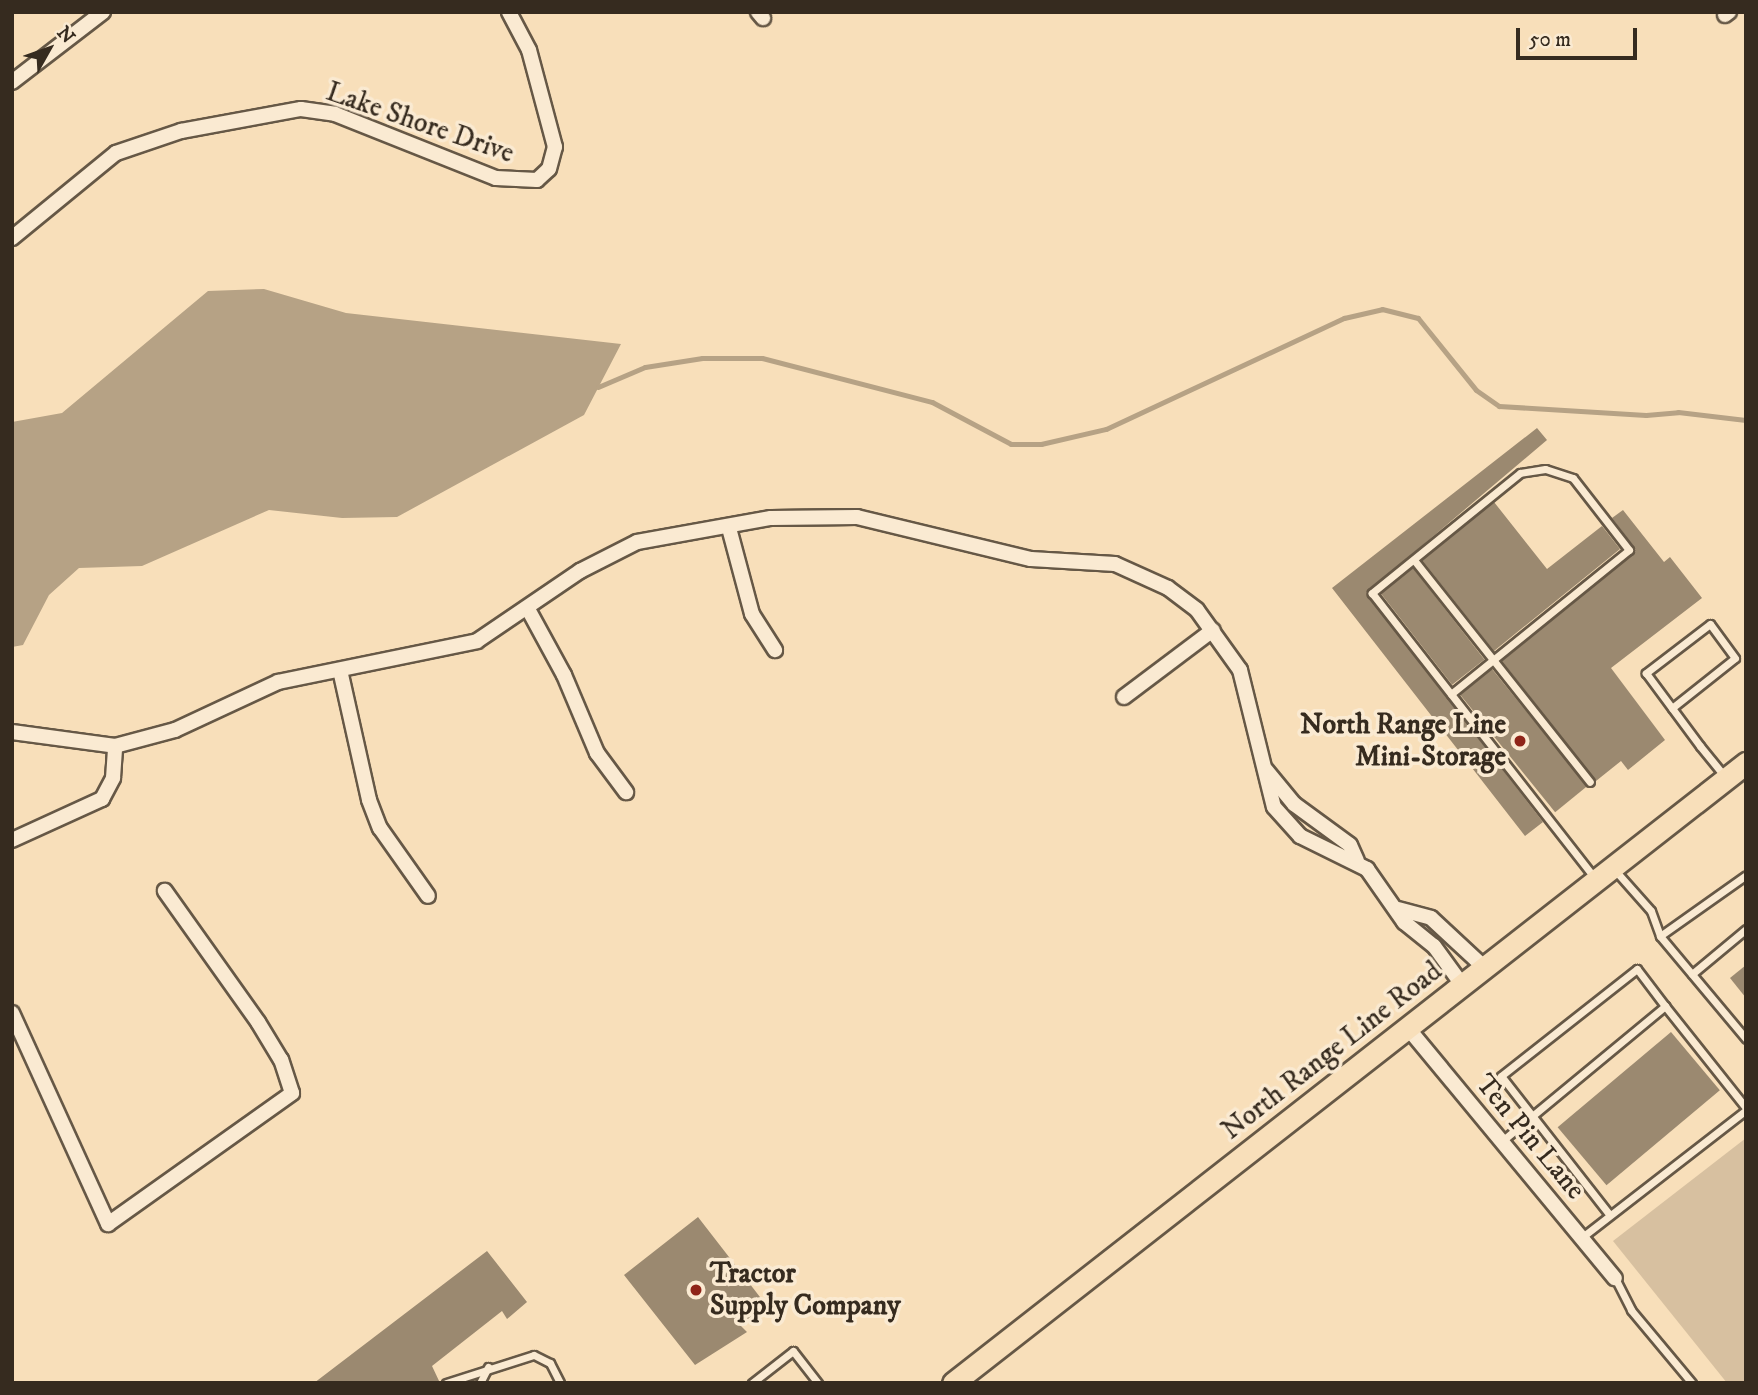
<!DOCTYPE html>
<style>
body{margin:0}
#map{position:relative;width:1758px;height:1395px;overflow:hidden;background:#f8dfba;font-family:"IM FELL DW Pica",serif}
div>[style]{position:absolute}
.green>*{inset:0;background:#d7c0a0}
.water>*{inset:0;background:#b6a285}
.stream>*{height:5px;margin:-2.5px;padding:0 2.5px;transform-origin:2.5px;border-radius:2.5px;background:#b6a285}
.building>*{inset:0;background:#9b8970;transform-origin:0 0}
.roads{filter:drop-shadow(2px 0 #665846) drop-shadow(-2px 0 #665846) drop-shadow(0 2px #665846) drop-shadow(0 -2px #665846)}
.service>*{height:7px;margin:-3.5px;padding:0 3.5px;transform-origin:3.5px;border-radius:3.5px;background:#faead2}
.minor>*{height:14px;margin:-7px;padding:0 7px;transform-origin:7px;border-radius:7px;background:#faead2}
.primary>*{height:21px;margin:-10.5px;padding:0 10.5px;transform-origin:10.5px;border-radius:10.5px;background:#f8dfba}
.dots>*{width:19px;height:19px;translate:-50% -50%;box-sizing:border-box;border:4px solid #faead2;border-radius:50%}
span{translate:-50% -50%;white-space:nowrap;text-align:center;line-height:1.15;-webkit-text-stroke:7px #faead2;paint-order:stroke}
.street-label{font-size:28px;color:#362b1f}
.poi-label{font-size:28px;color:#362b1f;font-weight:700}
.right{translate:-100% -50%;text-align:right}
.left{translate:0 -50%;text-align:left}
.frame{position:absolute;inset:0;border:14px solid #362b1f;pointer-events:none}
.north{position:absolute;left:14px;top:14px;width:70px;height:70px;-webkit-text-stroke:5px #faead2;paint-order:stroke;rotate:50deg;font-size:19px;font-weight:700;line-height:28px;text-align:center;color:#362b1f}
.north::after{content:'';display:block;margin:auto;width:24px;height:32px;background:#362b1f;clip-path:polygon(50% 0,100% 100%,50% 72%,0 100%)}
.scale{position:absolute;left:1516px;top:28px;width:121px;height:32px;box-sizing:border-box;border:4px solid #362b1f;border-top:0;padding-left:9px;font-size:21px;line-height:24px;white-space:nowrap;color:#362b1f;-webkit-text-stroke:5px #faead2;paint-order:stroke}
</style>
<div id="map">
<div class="green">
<i style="clip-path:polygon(1746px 1138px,1746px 1383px,1727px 1383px,1613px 1241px)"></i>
</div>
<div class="water">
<i style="clip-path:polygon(264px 289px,346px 313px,621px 344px,584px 415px,397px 517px,342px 518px,269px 510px,142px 566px,79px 568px,49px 595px,23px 645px,12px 647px,12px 422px,62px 413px,208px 291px)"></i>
</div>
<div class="stream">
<i style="left:598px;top:387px;width:51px;rotate:-23.1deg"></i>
<i style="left:645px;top:367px;width:58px;rotate:-9deg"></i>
<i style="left:702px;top:358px;width:60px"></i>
<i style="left:762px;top:358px;width:176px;rotate:14.5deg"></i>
<i style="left:932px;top:402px;width:89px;rotate:28deg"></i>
<i style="left:1011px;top:444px;width:30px"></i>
<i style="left:1041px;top:444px;width:67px;rotate:-13deg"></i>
<i style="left:1106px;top:429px;width:263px;rotate:-25deg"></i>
<i style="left:1344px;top:318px;width:39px;rotate:-13deg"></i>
<i style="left:1382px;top:309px;width:37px;rotate:14deg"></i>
<i style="left:1418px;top:318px;width:92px;rotate:51.1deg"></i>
<i style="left:1476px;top:390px;width:28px;rotate:35deg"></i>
<i style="left:1499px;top:406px;width:147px;rotate:3.5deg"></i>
<i style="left:1646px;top:415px;width:32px;rotate:-5deg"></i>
<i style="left:1678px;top:412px;width:68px;rotate:6.7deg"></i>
</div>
<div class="building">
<i style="clip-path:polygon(1537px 428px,1547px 440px,1366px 593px,1543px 822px,1525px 836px,1332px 588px)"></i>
<i style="clip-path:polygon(1494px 502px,1547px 569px,1602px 526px,1620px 549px,1494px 651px,1422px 560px)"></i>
<i style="clip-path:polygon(1623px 510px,1664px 562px,1670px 557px,1702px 598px,1611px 668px,1665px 740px,1628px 770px,1621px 761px,1596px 781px,1502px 661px,1633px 554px,1634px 547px,1612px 518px)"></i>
<i style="left:1413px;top:568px;width:116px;height:41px;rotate:52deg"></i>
<i style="left:1492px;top:669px;width:151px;height:41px;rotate:51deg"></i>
<i style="clip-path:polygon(1746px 965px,1746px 998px,1730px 978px)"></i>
<i style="left:1671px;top:1032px;width:76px;height:148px;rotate:50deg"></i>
<i style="clip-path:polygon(698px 1217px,767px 1306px,741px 1326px,747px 1332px,695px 1365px,624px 1275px)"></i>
<i style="clip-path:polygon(487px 1251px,527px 1302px,507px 1319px,502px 1311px,432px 1366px,440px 1383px,314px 1383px)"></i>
</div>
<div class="roads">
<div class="service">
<i style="left:1414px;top:560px;width:283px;rotate:51.6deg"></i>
<i style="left:1451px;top:694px;width:229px;rotate:-39deg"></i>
<i style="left:1629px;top:550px;width:91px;rotate:-127.9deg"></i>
<i style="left:1573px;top:478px;width:29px;rotate:-162deg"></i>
<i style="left:1545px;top:469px;width:25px;rotate:171deg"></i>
<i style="left:1520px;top:473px;width:191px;rotate:141deg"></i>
<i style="left:1372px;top:593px;width:360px;rotate:52deg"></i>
<i style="left:1672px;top:708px;width:80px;rotate:-38.4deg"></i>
<i style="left:1735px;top:658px;width:42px;rotate:-126.3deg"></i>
<i style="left:1710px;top:624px;width:81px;rotate:142.6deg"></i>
<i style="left:1646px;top:673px;width:91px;rotate:53.5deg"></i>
<i style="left:1700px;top:746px;width:41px;rotate:50.9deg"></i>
<i style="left:1613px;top:868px;width:57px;rotate:48.5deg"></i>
<i style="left:1651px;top:911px;width:27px;rotate:70deg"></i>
<i style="left:1660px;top:936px;width:134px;rotate:50.1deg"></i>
<i style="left:1660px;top:936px;width:105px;rotate:-35.3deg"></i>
<i style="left:1692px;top:974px;width:70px;rotate:-39.8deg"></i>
<i style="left:1502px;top:1141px;width:212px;rotate:-39.6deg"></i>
<i style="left:1665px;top:1006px;width:130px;rotate:51.5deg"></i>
<i style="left:1609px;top:1214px;width:175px;rotate:-128deg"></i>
<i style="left:1501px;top:1076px;width:173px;rotate:-38.2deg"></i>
<i style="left:1637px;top:969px;width:46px;rotate:52.9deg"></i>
<i style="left:1581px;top:1238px;width:209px;rotate:-37.8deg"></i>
<i style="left:1615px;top:1278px;width:36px;rotate:63deg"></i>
<i style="left:1631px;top:1310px;width:95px;rotate:50.1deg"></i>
<i style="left:446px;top:1383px;width:92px;rotate:-17.7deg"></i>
<i style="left:534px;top:1355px;width:18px;rotate:27deg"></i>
<i style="left:550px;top:1363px;width:22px;rotate:63deg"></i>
<i style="left:480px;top:1383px;width:18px;rotate:-63deg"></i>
<i style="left:752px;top:1383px;width:52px;rotate:-38deg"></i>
<i style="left:793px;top:1351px;width:41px;rotate:52deg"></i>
</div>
<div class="minor">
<i style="left:758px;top:12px;width:8px;rotate:50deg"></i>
<i style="left:1725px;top:15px;width:5px;rotate:-37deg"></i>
<i style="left:12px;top:82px;width:115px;rotate:-37.6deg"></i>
<i style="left:12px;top:238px;width:134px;rotate:-39.3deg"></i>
<i style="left:116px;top:153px;width:69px;rotate:-18.7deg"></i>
<i style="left:181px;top:131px;width:122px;rotate:-10.4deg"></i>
<i style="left:301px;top:109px;width:34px;rotate:8deg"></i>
<i style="left:335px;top:114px;width:173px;rotate:21.7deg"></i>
<i style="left:496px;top:178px;width:41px;rotate:2.8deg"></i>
<i style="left:537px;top:180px;width:16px;rotate:-43deg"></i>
<i style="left:549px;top:169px;width:23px;rotate:-75deg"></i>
<i style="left:555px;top:147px;width:100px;rotate:-105deg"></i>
<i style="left:529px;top:50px;width:43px;rotate:-117.8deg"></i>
<i style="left:729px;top:528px;width:89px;rotate:75deg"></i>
<i style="left:752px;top:614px;width:43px;rotate:57.4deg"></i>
<i style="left:528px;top:609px;width:75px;rotate:61.4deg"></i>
<i style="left:564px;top:675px;width:85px;rotate:67.1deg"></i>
<i style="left:597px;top:753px;width:49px;rotate:53.4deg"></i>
<i style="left:340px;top:670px;width:133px;rotate:77.4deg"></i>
<i style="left:369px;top:800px;width:30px;rotate:69deg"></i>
<i style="left:380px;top:828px;width:83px;rotate:54.8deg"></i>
<i style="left:1124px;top:697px;width:111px;rotate:-37deg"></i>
<i style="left:12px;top:732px;width:104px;rotate:7.7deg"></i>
<i style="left:115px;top:746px;width:62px;rotate:-14.9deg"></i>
<i style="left:175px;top:730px;width:114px;rotate:-25deg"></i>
<i style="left:278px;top:682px;width:203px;rotate:-11.6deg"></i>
<i style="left:477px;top:641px;width:125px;rotate:-34.2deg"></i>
<i style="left:580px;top:571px;width:64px;rotate:-27deg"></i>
<i style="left:637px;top:542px;width:136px;rotate:-10.2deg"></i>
<i style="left:771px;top:518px;width:86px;rotate:-0.7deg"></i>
<i style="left:857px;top:517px;width:179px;rotate:13.6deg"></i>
<i style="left:1031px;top:559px;width:84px;rotate:3.4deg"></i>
<i style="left:1115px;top:564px;width:58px;rotate:24.4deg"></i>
<i style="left:1168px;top:588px;width:36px;rotate:37deg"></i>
<i style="left:1197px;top:610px;width:74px;rotate:54.4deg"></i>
<i style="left:1240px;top:670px;width:141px;rotate:76.1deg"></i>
<i style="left:1274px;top:807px;width:39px;rotate:48deg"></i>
<i style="left:1300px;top:836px;width:75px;rotate:26.2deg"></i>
<i style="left:1367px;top:869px;width:65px;rotate:55.1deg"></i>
<i style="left:1404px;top:922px;width:38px;rotate:39deg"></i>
<i style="left:1434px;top:946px;width:49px;rotate:54.1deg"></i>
<i style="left:1266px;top:770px;width:44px;rotate:50.5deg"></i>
<i style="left:1294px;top:804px;width:69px;rotate:36.2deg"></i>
<i style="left:1350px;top:845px;width:17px;rotate:66deg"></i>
<i style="left:12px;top:840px;width:99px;rotate:-24.5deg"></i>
<i style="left:102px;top:799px;width:24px;rotate:-62deg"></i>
<i style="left:113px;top:778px;width:32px;rotate:-86deg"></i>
<i style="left:1398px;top:909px;width:34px;rotate:15deg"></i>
<i style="left:1431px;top:918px;width:74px;rotate:42.8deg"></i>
<i style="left:12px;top:1013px;width:232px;rotate:65.5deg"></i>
<i style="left:108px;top:1224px;width:226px;rotate:-35.4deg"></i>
<i style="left:292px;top:1093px;width:35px;rotate:-108deg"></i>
<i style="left:281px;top:1060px;width:44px;rotate:-121.2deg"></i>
<i style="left:258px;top:1022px;width:161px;rotate:-125.4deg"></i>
<i style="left:1407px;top:1027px;width:326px;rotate:50.4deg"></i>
</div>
<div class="primary">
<i style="left:953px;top:1383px;width:1007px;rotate:-38.02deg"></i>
</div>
</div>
<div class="dots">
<i style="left:1520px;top:741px;background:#8f2418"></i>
<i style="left:696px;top:1290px;background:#8f2418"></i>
</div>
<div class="street-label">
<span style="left:420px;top:123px;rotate:19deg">Lake Shore Drive</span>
<span style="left:1332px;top:1051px;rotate:-38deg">North Range Line Road</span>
<span style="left:1530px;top:1137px;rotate:50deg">Ten Pin Lane</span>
</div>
<div class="poi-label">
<span class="right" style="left:1506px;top:741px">North Range Line<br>Mini-Storage</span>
<span class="left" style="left:710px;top:1290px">Tractor<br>Supply Company</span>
</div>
<div class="frame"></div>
<div class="north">N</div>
<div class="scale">50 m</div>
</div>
